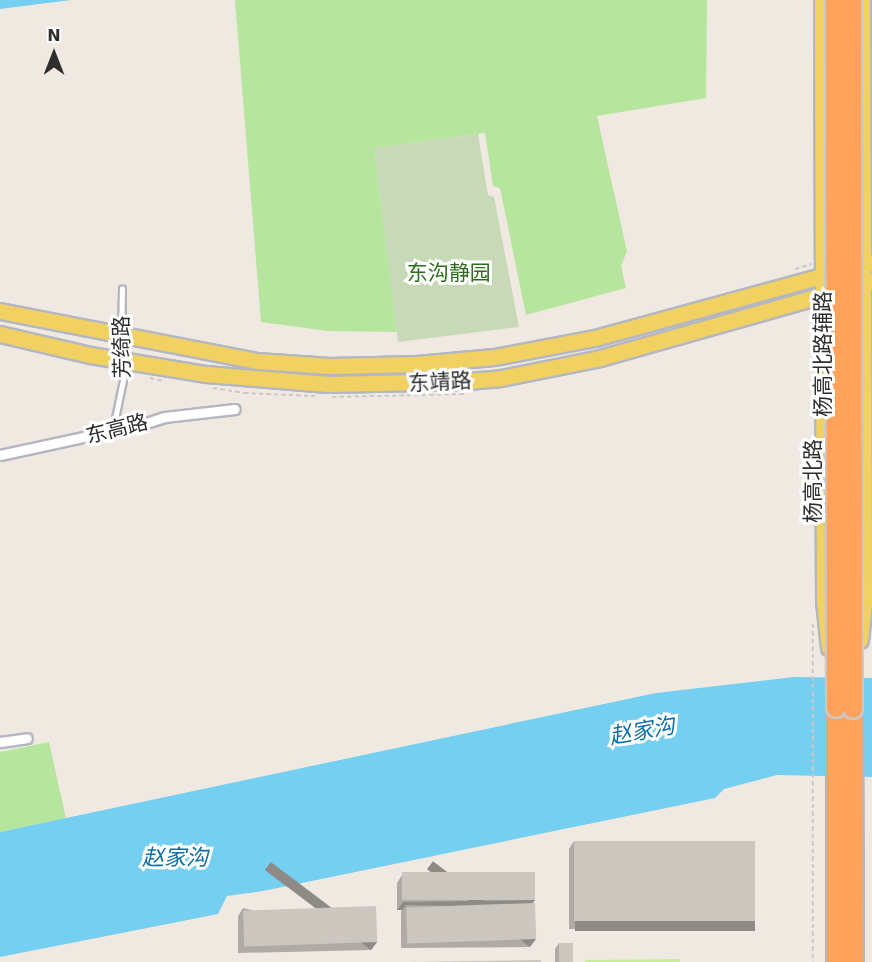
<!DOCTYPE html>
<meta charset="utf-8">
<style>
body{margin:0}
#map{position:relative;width:872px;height:962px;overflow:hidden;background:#efe9e1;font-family:"DejaVu Sans","Noto Sans SC",sans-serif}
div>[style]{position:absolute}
.green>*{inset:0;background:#b6e59e}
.cemetery>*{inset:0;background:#c8d9b8}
.pitch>*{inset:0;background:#c9ec9a}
.water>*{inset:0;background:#75cff0}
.path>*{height:1.5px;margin-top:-0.75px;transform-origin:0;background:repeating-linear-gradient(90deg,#c9c9c9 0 4.5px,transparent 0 7.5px)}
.roads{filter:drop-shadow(2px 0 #b4b7c1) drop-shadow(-2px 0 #b4b7c1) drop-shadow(0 2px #b4b7c1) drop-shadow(0 -2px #b4b7c1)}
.lane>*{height:4.5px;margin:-2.25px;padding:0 2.25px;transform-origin:2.25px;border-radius:2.25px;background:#fff}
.street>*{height:9px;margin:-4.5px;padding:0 4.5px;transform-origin:4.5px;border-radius:4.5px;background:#fff}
.primary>*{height:15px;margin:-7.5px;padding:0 7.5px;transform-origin:7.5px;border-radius:7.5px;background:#f2d163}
.highway>*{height:18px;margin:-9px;padding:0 9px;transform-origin:9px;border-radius:9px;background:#ffa35c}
.bridges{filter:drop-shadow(2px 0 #c9c9c9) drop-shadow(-2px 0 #c9c9c9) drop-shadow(0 2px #c9c9c9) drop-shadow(0 -2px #c9c9c9)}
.highway-bridge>*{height:18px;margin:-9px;padding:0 9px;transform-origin:9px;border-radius:9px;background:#ffa35c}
.wall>*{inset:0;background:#afaba4}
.shaded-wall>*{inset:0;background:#8e8b86;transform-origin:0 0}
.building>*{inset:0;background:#cbc7bf;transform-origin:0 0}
span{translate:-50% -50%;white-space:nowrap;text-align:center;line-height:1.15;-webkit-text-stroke:6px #fff;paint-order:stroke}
.park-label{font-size:21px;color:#2c6e1b}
.street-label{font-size:21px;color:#2e2e2e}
.water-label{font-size:22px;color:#0d6fa3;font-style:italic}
.north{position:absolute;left:24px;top:24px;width:60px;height:60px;-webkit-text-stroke:4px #fff;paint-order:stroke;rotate:0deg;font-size:16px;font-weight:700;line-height:24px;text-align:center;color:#2e2e2e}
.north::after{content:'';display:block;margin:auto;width:21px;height:27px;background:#2e2e2e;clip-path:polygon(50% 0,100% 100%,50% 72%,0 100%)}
</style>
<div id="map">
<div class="green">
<i style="clip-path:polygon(235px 0,707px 0,706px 98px,597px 116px,627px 251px,621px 266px,626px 288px,526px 315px,500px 188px,493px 186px,485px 133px,374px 148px,397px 332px,328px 331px,261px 322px)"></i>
<i style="clip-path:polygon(49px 742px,66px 818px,0 832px,0 752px)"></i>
</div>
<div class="cemetery">
<i style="clip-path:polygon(478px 134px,488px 195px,494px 197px,519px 327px,398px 342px,374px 148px)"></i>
</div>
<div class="pitch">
<i style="clip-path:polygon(680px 959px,680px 962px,585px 962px,585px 960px)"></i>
</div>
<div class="water">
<i style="clip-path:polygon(0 0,71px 0,0 9px)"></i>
<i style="clip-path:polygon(794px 677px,872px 678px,872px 777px,777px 775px,724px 789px,715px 798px,263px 891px,227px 896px,218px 914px,0 957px,0 832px,656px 693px)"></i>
</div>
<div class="path">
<i style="left:795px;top:269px;width:17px;rotate:-17deg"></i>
<i style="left:150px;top:378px;width:13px;rotate:13deg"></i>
<i style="left:213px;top:388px;width:31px;rotate:9deg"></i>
<i style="left:244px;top:393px;width:71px;rotate:2.4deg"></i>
<i style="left:332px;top:397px;width:133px;rotate:-1.3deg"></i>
<i style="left:813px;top:624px;width:338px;rotate:90deg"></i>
</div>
<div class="roads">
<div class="lane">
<i style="left:107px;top:429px;width:13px;rotate:-51deg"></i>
<i style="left:115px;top:419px;width:59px;rotate:-78.3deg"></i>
<i style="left:127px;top:361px;width:25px;rotate:-104deg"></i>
<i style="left:121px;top:337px;width:48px;rotate:-88.8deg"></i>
</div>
<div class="street">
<i style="left:0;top:455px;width:146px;rotate:-12.2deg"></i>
<i style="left:143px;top:424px;width:23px;rotate:-18deg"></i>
<i style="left:165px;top:417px;width:70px;rotate:-6.5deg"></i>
<i style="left:0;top:742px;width:27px;rotate:-8deg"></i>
</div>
<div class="primary">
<i style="left:822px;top:0;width:601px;rotate:89.81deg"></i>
<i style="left:824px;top:601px;width:47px;rotate:83.9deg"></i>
<i style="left:0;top:311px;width:262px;rotate:11deg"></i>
<i style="left:257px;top:361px;width:73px;rotate:3.9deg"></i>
<i style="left:330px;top:366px;width:87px;rotate:-1.3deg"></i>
<i style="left:417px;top:364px;width:77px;rotate:-5.2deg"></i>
<i style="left:494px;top:357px;width:103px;rotate:-10.7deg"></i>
<i style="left:595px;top:338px;width:287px;rotate:-15.3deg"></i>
<i style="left:0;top:334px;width:92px;rotate:13.1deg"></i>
<i style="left:90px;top:355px;width:118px;rotate:9.3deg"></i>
<i style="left:206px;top:374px;width:122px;rotate:4.7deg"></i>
<i style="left:328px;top:384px;width:140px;rotate:-1.2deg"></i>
<i style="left:468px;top:381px;width:33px;rotate:-5deg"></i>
<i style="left:501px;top:378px;width:101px;rotate:-11.4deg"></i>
<i style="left:600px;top:358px;width:283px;rotate:-15.8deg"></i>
<i style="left:860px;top:640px;width:37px;rotate:-84deg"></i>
<i style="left:864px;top:603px;width:603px;rotate:-90.19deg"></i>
</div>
<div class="highway">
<i style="left:836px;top:708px;width:254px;rotate:90deg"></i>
<i style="left:853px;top:709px;width:253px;rotate:89.8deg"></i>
</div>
</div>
<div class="bridges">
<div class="highway-bridge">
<i style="left:835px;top:0;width:708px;rotate:89.92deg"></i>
<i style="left:852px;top:0;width:709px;rotate:89.92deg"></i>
</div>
</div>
<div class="wall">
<i style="clip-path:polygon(574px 841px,755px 921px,749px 929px,569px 929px,569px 849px)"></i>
<i style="clip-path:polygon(402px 875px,535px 900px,533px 903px,530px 947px,401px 948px,401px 912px,402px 910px,397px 910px,397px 883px)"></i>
<i style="clip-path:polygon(243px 908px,377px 942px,371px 950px,238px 953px,238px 916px)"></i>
<i style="clip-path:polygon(559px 943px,573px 962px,555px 962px,555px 949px)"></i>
</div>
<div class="shaded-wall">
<i style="clip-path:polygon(535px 900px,529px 908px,406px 905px,402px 910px,397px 910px,403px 902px)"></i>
<i style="left:575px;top:921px;width:180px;height:10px"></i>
<i style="left:536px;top:939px;width:10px;height:129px;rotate:127deg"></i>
<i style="left:377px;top:942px;width:10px;height:133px;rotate:127deg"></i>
</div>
<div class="building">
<i style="left:574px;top:841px;width:181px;height:80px"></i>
<i style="left:535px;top:872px;width:28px;height:133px;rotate:90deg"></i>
<i style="left:535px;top:903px;width:36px;height:129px;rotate:88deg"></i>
<i style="left:376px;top:906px;width:36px;height:133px;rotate:88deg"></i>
<i style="left:559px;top:943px;width:14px;height:19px"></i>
<i style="clip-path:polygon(541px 960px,541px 962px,408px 962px)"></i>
</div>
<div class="park-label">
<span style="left:449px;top:273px">东沟静园</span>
</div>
<div class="street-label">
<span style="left:122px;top:347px;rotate:-91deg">芳绮路</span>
<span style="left:823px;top:354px;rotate:-90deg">杨高北路辅路</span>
<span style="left:440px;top:382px;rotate:-3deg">东靖路</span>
<span style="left:117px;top:429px;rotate:-14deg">东高路</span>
<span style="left:813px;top:481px;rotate:-90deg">杨高北路</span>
</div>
<div class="water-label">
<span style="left:642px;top:731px;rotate:-10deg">赵家沟</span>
<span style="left:175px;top:858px">赵家沟</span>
</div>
<div class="north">N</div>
</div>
